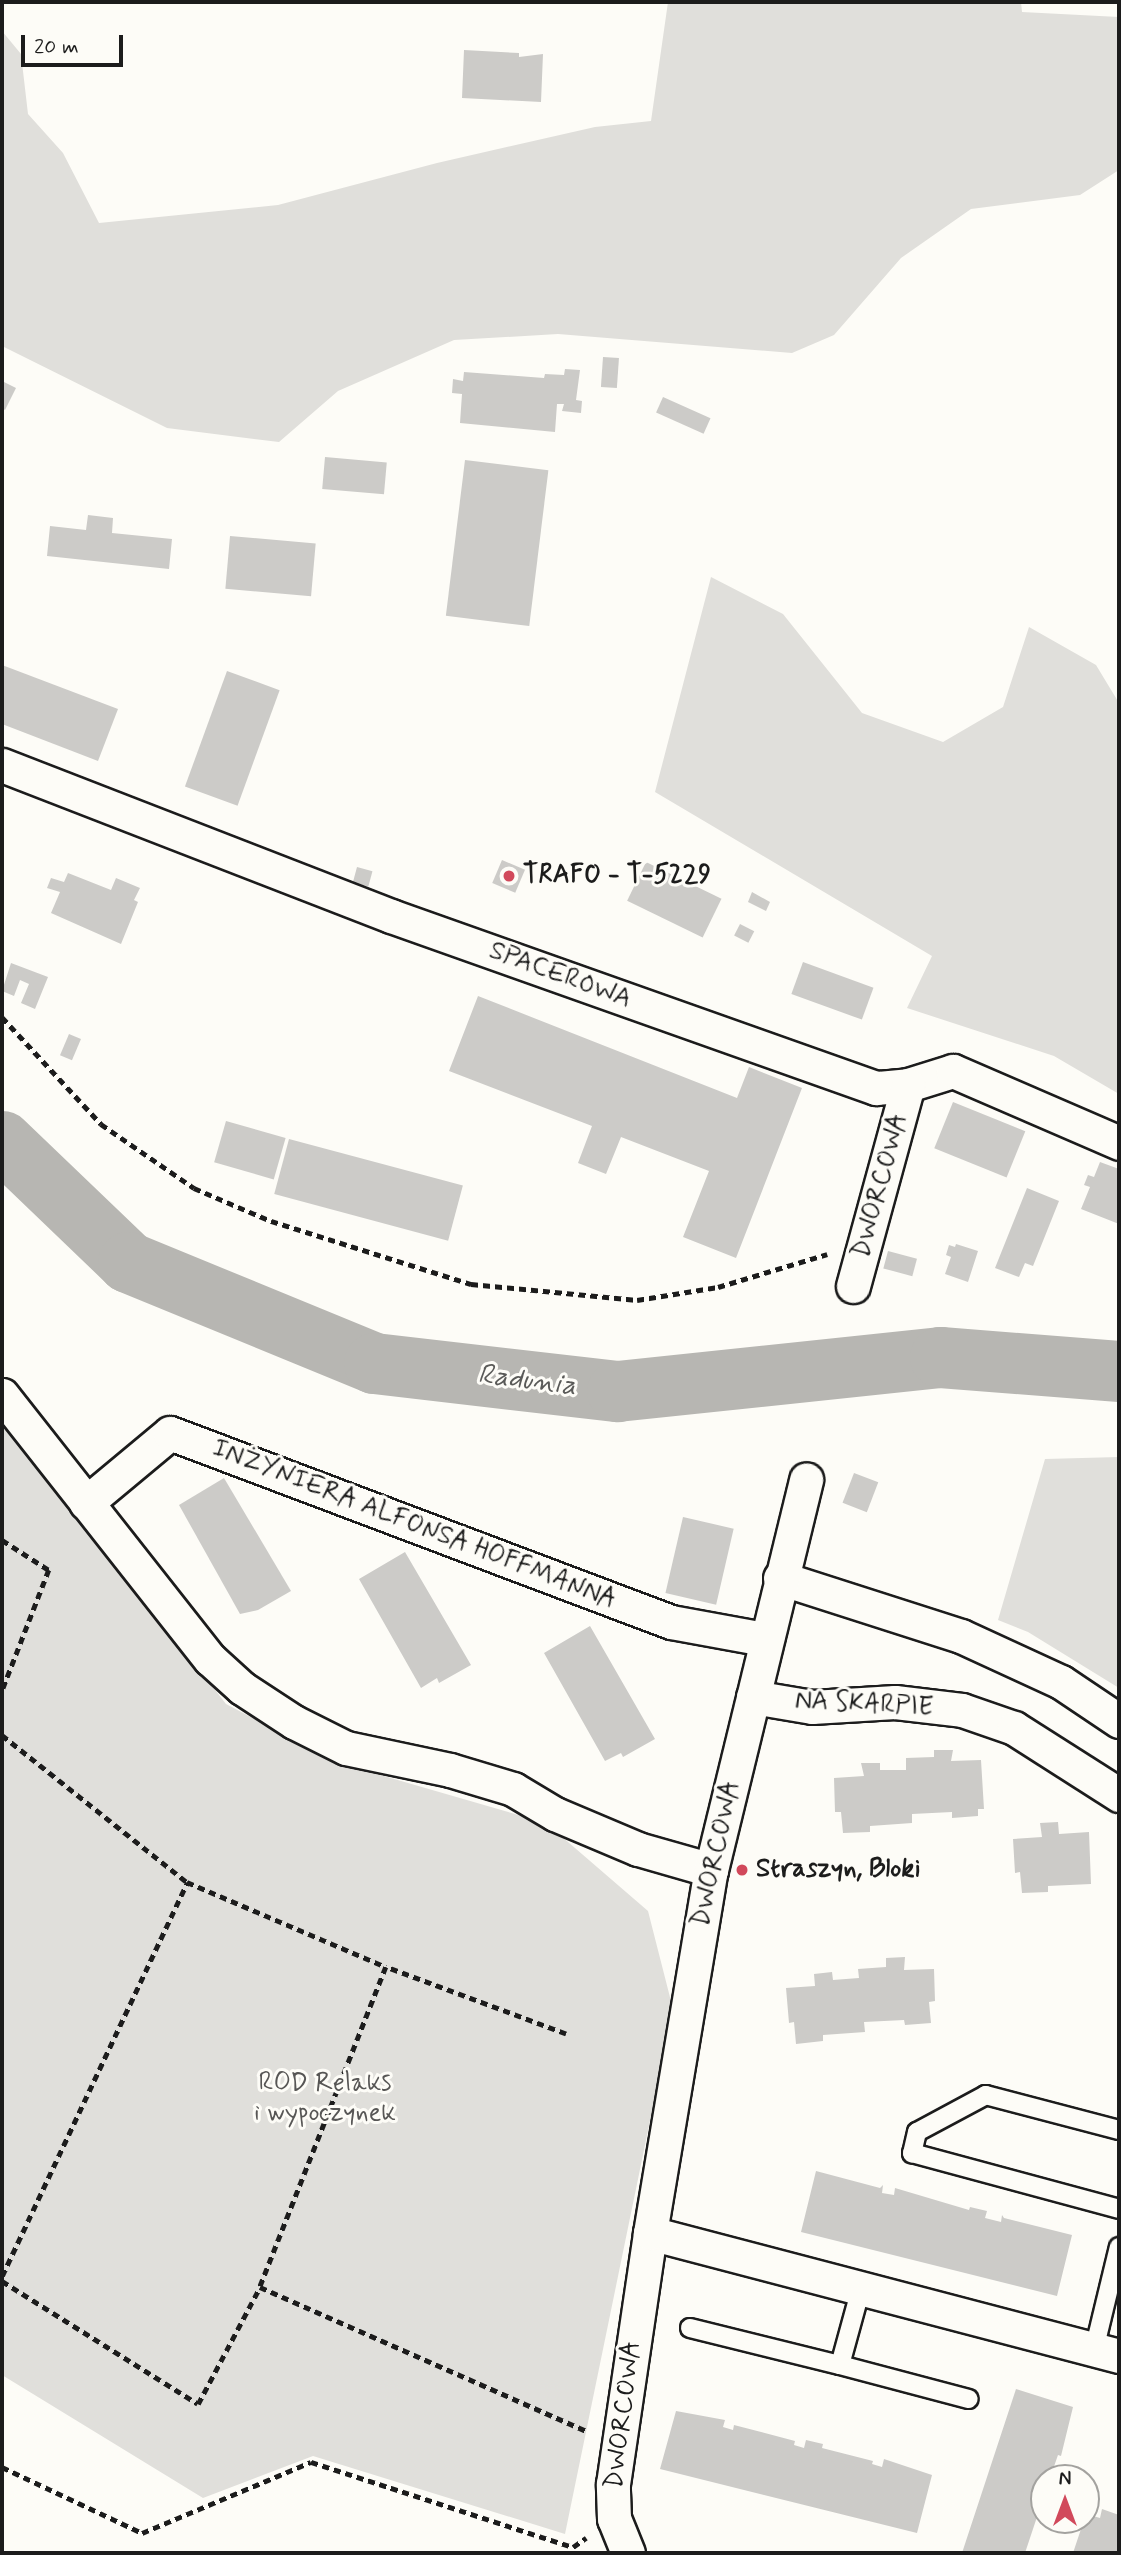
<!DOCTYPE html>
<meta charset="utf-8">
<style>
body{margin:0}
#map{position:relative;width:1121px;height:2555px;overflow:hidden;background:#fdfcf7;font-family:Mynerve,sans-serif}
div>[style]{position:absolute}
.green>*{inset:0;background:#e0dfdb}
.river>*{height:61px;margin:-30.5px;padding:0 30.5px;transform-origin:30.5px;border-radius:30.5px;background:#b7b6b2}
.building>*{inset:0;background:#cccbc8;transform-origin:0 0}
.path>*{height:4.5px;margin-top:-2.25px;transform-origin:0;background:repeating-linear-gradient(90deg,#1c1c1c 0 7px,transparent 0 12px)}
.roads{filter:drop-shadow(2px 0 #1c1c1c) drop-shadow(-2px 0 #1c1c1c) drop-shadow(0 2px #1c1c1c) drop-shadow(0 -2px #1c1c1c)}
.lane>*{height:18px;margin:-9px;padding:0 9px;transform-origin:9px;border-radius:9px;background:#fdfcf7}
.street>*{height:33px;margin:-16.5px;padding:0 16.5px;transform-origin:16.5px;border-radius:16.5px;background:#fdfcf7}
.dots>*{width:19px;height:19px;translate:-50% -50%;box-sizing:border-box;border:4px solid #fdfcf7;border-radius:50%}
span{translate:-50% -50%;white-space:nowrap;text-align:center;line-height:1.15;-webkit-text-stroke:6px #fdfcf7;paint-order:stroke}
.poi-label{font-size:26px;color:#1c1c1c;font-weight:700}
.left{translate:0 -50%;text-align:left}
.street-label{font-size:26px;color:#1c1c1c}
.park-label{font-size:26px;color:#575655}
.water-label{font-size:28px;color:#5a5a58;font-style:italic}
.frame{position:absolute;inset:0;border:4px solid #1c1c1c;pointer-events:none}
.north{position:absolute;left:1030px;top:2464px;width:70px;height:70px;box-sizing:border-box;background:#fdfcf7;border:2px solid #a3a29f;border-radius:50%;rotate:0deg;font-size:19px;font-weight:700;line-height:28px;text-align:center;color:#1c1c1c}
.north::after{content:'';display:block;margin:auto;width:24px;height:32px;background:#d1495b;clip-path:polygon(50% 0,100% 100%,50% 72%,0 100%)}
.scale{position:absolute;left:21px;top:35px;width:102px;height:32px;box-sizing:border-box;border:4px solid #1c1c1c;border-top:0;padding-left:9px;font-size:21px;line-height:24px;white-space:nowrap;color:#1c1c1c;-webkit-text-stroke:5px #fdfcf7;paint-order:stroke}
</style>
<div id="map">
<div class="green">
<i style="clip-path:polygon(668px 2px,1021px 2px,1022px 12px,1119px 17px,1119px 170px,1080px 195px,971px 209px,901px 258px,834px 335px,792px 353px,558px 334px,454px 340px,338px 391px,279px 442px,167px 428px,2px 346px,2px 31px,21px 54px,28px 114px,63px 153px,99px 223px,278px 205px,437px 163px,595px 127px,651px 121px)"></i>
<i style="clip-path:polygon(711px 577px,783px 614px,862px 713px,943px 742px,1003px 707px,1029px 627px,1096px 665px,1119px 703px,1119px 1094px,1054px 1056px,907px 1008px,932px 956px,655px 792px)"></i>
<i style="clip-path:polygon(2px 1414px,226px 1704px,339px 1763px,546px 1823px,648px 1911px,673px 2009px,565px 2534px,313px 2456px,203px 2498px,2px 2375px)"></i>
<i style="clip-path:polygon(1119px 1457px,1119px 1688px,1028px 1632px,998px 1620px,1045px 1459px)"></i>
</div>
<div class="river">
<i style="left:2px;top:1141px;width:175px;rotate:43.8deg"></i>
<i style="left:128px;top:1262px;width:266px;rotate:22.3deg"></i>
<i style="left:374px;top:1363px;width:245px;rotate:6.6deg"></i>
<i style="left:617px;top:1391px;width:325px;rotate:-6deg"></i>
<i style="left:940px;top:1357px;width:180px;rotate:4.5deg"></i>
</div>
<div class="building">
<i style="clip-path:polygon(464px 50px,519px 53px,519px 57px,543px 54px,541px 102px,462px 98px)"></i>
<i style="left:603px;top:357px;width:16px;height:30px;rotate:4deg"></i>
<i style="clip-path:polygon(565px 369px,580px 370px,576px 400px,582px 401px,581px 413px,562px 411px,564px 404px,557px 404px,555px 432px,460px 423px,462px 394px,452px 393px,453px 379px,463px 381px,464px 372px,544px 378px,545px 374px,564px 375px)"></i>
<i style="clip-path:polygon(2px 381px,16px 388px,5px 410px,2px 408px)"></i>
<i style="left:663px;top:397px;width:52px;height:17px;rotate:24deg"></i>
<i style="left:325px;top:457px;width:62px;height:32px;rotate:5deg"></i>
<i style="left:465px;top:460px;width:84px;height:157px;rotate:7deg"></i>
<i style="clip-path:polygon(88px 515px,113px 518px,112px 533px,172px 539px,169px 569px,47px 556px,50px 526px,86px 530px)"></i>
<i style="left:230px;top:536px;width:86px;height:53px;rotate:5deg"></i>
<i style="clip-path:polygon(2px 665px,118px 709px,98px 761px,2px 724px)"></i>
<i style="left:227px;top:671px;width:56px;height:123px;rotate:20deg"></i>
<i style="left:502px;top:860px;width:25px;height:25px;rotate:23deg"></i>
<i style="left:646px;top:862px;width:84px;height:43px;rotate:26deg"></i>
<i style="left:357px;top:867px;width:16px;height:16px;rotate:15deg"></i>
<i style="clip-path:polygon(68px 873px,111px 890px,116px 878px,140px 888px,134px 900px,138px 902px,121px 944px,51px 913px,60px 892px,47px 888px,51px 878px,64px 882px)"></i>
<i style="clip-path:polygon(752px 892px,770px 902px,766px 911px,748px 902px)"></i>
<i style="left:740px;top:924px;width:16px;height:13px;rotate:27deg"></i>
<i style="left:803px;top:962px;width:75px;height:34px;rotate:20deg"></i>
<i style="clip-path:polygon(11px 963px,48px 977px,35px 1009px,21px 1003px,29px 984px,20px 980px,14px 996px,2px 991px)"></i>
<i style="clip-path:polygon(478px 996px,737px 1098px,749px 1067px,802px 1088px,736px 1258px,683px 1237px,709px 1171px,621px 1137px,606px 1174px,578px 1163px,592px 1126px,449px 1071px)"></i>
<i style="left:69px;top:1034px;width:13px;height:23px;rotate:23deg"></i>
<i style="left:953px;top:1102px;width:78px;height:50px;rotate:22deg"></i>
<i style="left:226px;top:1121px;width:62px;height:43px;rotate:16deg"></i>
<i style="left:289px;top:1139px;width:180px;height:57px;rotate:15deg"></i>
<i style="clip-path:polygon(1100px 1162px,1119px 1169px,1119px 1224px,1081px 1209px,1090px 1187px,1084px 1185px,1088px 1175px,1094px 1177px)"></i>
<i style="clip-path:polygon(1027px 1188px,1059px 1201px,1033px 1266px,1025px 1263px,1019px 1277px,995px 1268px)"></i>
<i style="clip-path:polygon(956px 1244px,978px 1251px,968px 1282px,945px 1274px,951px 1257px,946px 1255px,949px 1245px,955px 1247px)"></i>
<i style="left:888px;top:1251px;width:30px;height:18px;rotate:15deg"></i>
<i style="left:854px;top:1473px;width:26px;height:32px;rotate:21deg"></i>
<i style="clip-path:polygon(224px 1478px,291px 1591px,258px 1610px,240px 1614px,179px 1505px)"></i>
<i style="left:683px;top:1517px;width:52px;height:78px;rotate:13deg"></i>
<i style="clip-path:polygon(405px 1552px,471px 1665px,439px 1683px,437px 1678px,421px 1688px,359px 1579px)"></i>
<i style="clip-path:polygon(590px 1626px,655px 1739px,623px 1757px,621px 1753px,605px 1761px,544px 1653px)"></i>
<i style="clip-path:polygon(934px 1750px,953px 1750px,951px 1761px,981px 1760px,984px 1809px,978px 1809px,978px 1816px,952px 1818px,952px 1812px,912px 1814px,912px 1823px,870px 1826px,870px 1832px,843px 1833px,841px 1812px,835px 1812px,834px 1778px,864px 1776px,861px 1763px,880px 1763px,880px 1770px,906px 1770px,906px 1758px,934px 1757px)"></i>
<i style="clip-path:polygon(1058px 1822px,1059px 1834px,1089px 1832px,1091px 1884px,1048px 1886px,1048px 1892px,1022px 1893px,1020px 1872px,1015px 1873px,1013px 1839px,1042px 1837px,1040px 1823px)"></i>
<i style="clip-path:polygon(905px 1957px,904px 1970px,934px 1969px,935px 2001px,929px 2002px,931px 2023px,905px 2025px,904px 2020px,864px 2022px,865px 2032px,823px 2035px,823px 2041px,796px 2044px,794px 2022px,789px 2023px,786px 1988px,815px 1986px,814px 1974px,832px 1972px,833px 1980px,859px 1978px,858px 1969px,886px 1967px,886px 1958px)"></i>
<i style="clip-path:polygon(816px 2171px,880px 2188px,883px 2185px,882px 2193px,894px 2195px,895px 2188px,969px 2210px,970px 2207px,987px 2211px,985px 2218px,1001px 2222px,1002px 2215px,1004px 2218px,1072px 2235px,1057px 2296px,801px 2232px)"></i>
<i style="clip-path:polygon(1016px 2389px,1073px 2407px,1061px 2456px,1058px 2455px,1050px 2478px,1044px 2478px,1044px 2496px,1025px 2553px,962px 2553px)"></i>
<i style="clip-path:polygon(676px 2411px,725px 2420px,723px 2427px,733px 2430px,734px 2425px,795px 2441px,794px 2445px,804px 2448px,806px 2440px,823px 2444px,822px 2448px,873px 2461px,872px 2464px,882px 2467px,884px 2459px,932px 2475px,917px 2533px,660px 2469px)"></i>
<i style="clip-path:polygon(1102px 2509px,1119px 2515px,1119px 2553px,1073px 2553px,1086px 2514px,1100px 2518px)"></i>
</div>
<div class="path">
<i style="left:2px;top:1017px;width:146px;rotate:47.2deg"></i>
<i style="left:101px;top:1124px;width:113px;rotate:34.5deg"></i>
<i style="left:194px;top:1188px;width:84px;rotate:23.2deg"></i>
<i style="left:271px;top:1221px;width:210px;rotate:17.5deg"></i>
<i style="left:471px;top:1284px;width:167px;rotate:5.5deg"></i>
<i style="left:637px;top:1300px;width:82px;rotate:-9.1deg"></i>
<i style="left:718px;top:1287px;width:114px;rotate:-16.8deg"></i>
<i style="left:2px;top:1540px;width:56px;rotate:32.6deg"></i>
<i style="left:49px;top:1570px;width:130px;rotate:111.2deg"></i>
<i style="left:2px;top:1735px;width:236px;rotate:38.5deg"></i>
<i style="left:566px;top:2034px;width:192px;rotate:-159.6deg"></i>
<i style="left:386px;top:1967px;width:344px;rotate:111.5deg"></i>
<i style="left:260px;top:2287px;width:359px;rotate:23.8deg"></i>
<i style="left:2px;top:2276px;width:435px;rotate:-64.8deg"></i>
<i style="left:187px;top:1882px;width:216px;rotate:23.1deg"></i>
<i style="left:2px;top:2281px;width:231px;rotate:32.1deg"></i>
<i style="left:198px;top:2404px;width:132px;rotate:-62.1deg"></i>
<i style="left:2px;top:2467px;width:155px;rotate:25.2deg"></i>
<i style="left:142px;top:2533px;width:183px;rotate:-22.8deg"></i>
<i style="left:311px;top:2462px;width:275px;rotate:18deg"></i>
<i style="left:573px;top:2547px;width:16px;rotate:-35deg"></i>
</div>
<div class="roads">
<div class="lane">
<i style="left:1119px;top:2130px;width:138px;rotate:-165.3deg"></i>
<i style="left:986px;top:2095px;width:78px;rotate:151.8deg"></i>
<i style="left:917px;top:2132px;width:22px;rotate:103deg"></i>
<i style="left:912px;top:2153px;width:214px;rotate:15.1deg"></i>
<i style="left:690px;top:2328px;width:154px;rotate:13.9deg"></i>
<i style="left:840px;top:2365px;width:80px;rotate:-74.7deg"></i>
<i style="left:1094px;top:2350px;width:106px;rotate:-76.4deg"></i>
<i style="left:840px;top:2365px;width:133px;rotate:14.8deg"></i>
</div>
<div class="street">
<i style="left:2px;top:765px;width:417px;rotate:21.2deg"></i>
<i style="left:391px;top:916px;width:515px;rotate:19.53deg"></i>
<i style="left:876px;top:1088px;width:32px;rotate:-5deg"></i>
<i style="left:908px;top:1085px;width:47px;rotate:-17.3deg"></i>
<i style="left:953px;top:1071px;width:181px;rotate:23.4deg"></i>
<i style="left:853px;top:1286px;width:208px;rotate:-74.7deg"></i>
<i style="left:2px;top:1395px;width:336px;rotate:51.8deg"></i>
<i style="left:210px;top:1659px;width:43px;rotate:42.2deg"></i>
<i style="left:242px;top:1688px;width:62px;rotate:33.2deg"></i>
<i style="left:294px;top:1722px;width:58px;rotate:26.6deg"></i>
<i style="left:346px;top:1748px;width:106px;rotate:11.9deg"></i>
<i style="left:450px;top:1770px;width:66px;rotate:16.8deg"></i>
<i style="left:513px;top:1789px;width:49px;rotate:30.8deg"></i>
<i style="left:555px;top:1814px;width:90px;rotate:22.9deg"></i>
<i style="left:638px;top:1849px;width:76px;rotate:16deg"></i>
<i style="left:86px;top:1503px;width:109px;rotate:-39.8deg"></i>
<i style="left:170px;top:1433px;width:535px;rotate:20.67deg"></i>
<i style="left:671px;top:1622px;width:96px;rotate:10.3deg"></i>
<i style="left:780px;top:1578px;width:190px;rotate:17.8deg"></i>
<i style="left:961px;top:1636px;width:110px;rotate:24.7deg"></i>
<i style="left:1061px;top:1682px;width:70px;rotate:33.9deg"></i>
<i style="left:753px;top:1697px;width:60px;rotate:9.6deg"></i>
<i style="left:812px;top:1707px;width:83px;rotate:-3.4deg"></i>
<i style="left:895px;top:1702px;width:67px;rotate:6.8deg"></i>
<i style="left:962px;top:1710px;width:55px;rotate:19.1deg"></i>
<i style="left:1014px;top:1728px;width:125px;rotate:32.5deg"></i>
<i style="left:650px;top:2233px;width:485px;rotate:14.7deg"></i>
<i style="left:628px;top:2553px;width:37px;rotate:-112deg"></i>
<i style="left:614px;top:2519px;width:35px;rotate:-92deg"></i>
<i style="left:613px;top:2484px;width:254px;rotate:-81.6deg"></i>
<i style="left:650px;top:2233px;width:368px;rotate:-80.5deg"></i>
<i style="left:711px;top:1870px;width:402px;rotate:-76.3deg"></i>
</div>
</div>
<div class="dots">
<i style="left:509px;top:876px;background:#d1495b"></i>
<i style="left:742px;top:1870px;background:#d1495b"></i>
</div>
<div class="poi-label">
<span class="left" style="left:523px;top:876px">TRAFO - T-5229</span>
<span class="left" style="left:756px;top:1870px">Straszyn, Bloki</span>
</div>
<div class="street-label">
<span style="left:560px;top:976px;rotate:20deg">SPACEROWA</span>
<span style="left:881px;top:1186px;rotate:-75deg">DWORCOWA</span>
<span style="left:414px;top:1525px;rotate:21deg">INŻYNIERA ALFONSA HOFFMANNA</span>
<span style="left:864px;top:1705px;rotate:3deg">NA SKARPIE</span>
<span style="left:717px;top:1854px;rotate:-78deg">DWORCOWA</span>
<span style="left:624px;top:2415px;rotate:-83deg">DWORCOWA</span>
</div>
<div class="park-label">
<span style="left:325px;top:2099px">ROD Relaks<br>i wypoczynek</span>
</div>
<div class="water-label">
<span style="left:527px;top:1381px;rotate:7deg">Radunia</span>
</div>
<div class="frame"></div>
<div class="north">N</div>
<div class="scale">20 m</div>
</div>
